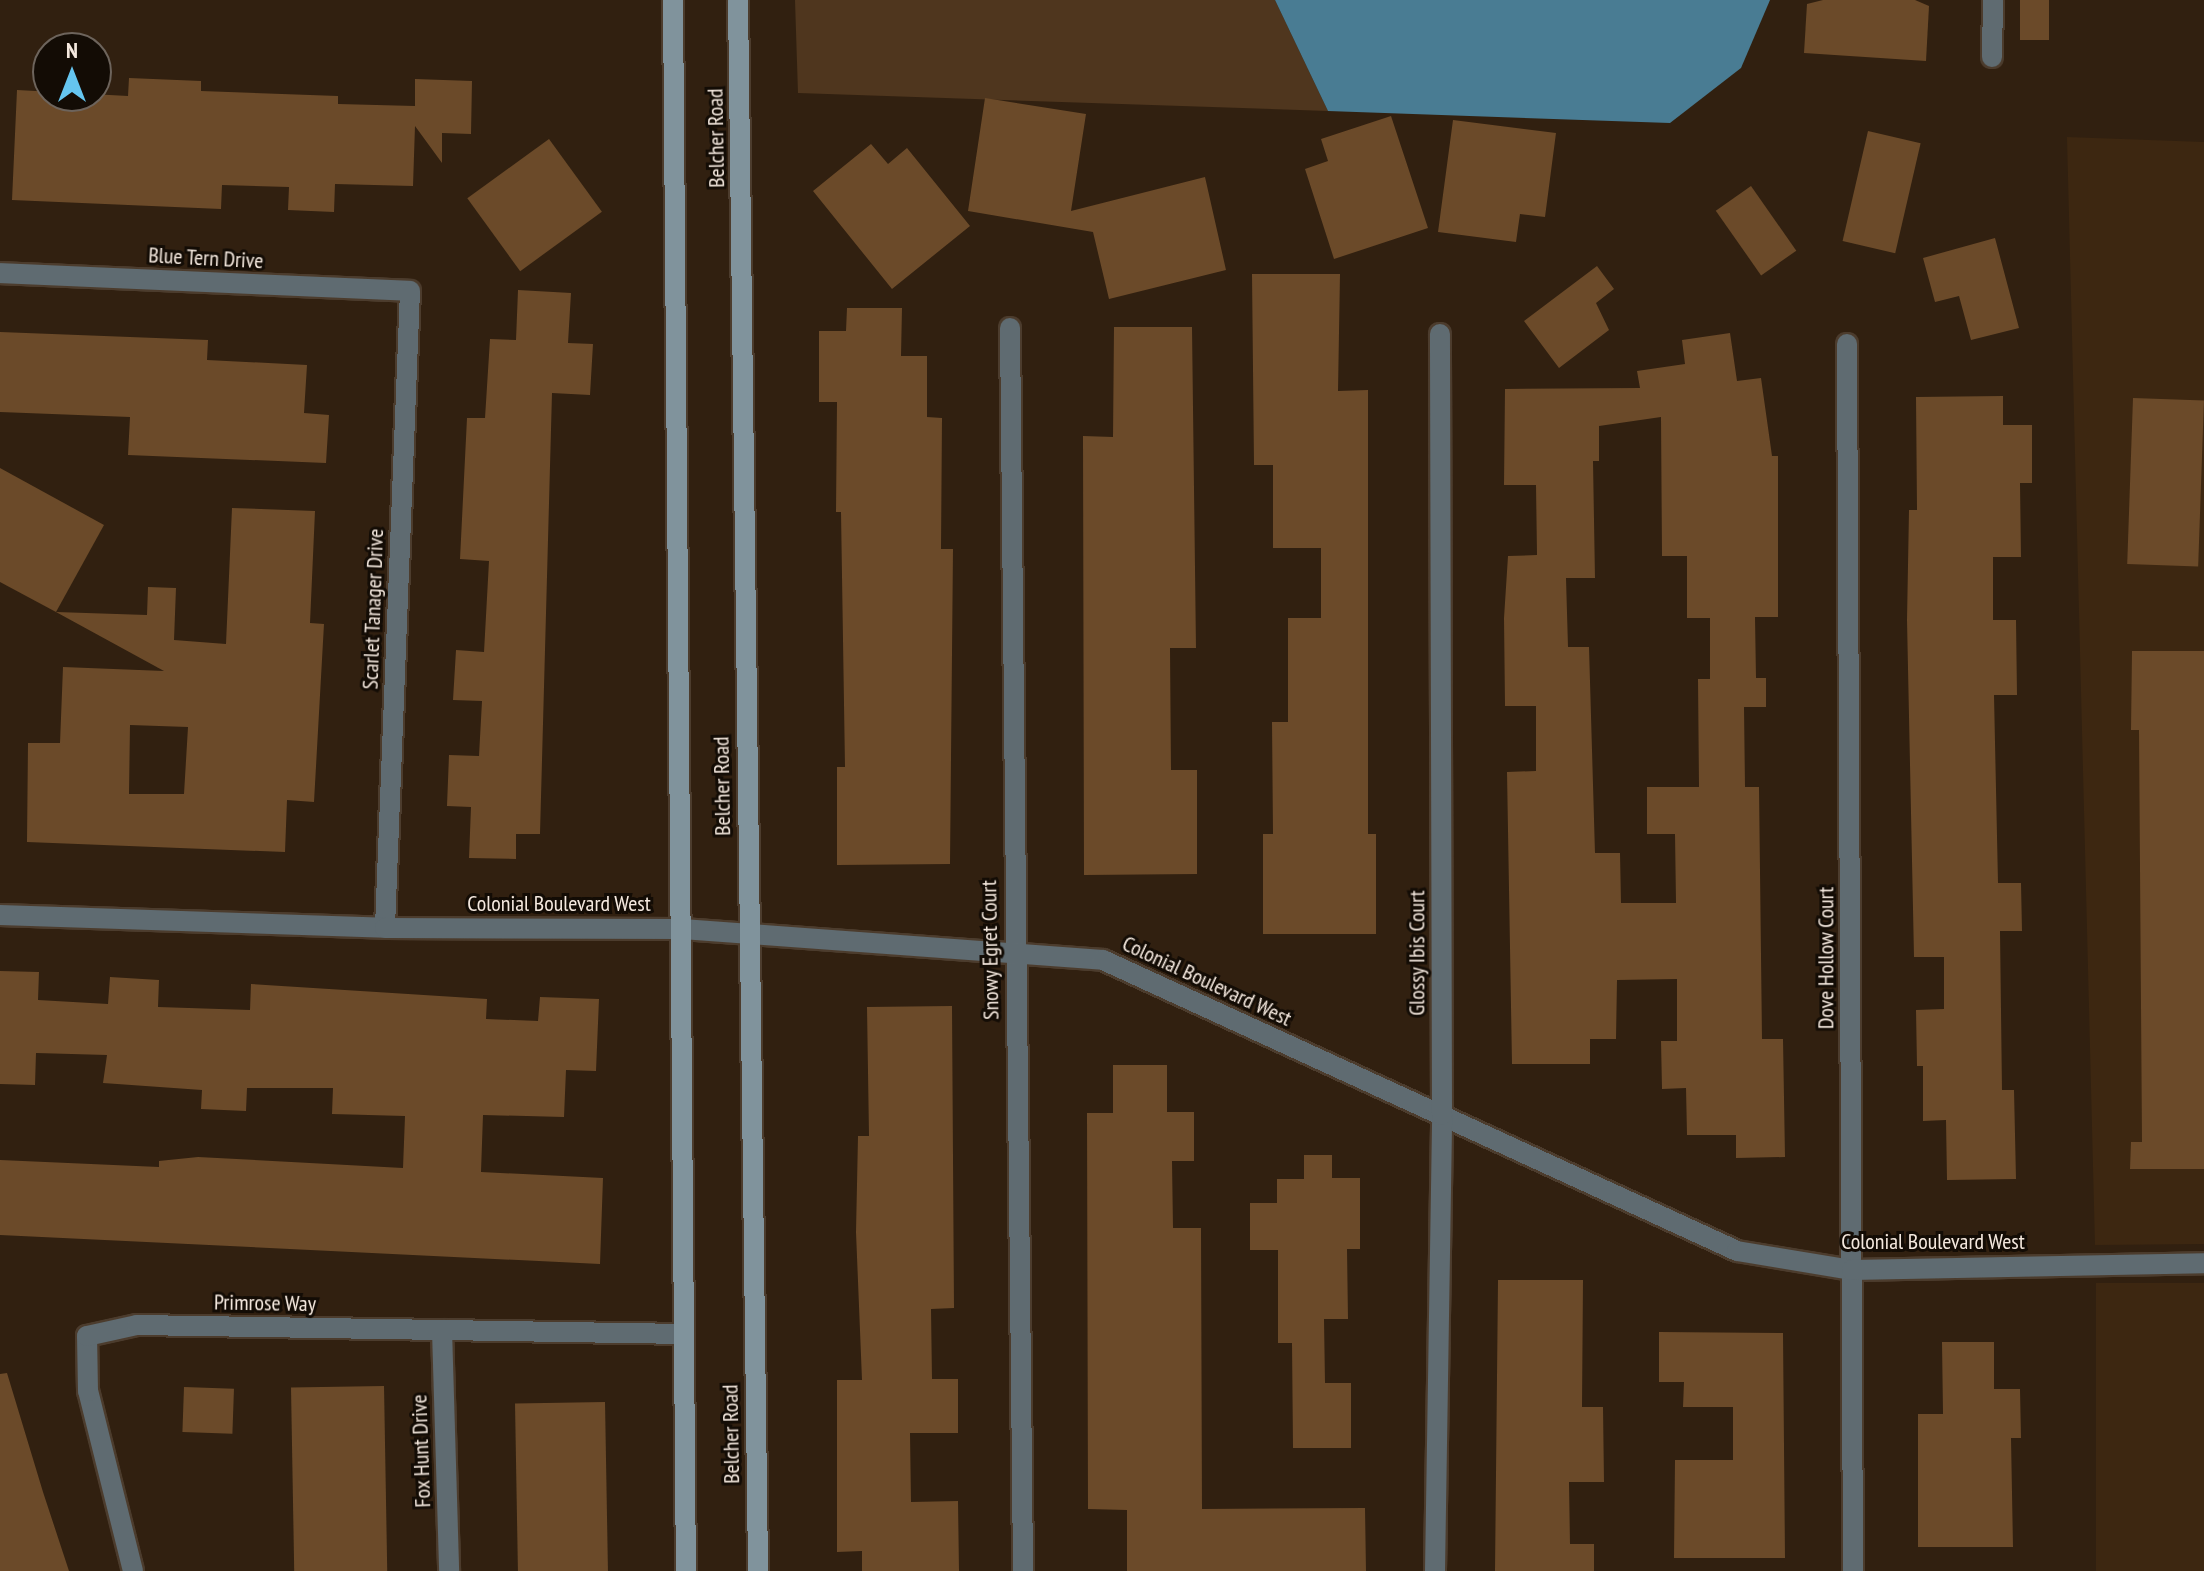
<!DOCTYPE html>
<style>
body{margin:0}
#map{position:relative;width:2204px;height:1571px;overflow:hidden;background:#312010;font-family:"PT Sans Narrow",sans-serif}
div>[style]{position:absolute}
.built>*{inset:0;background:#3d2711;transform-origin:0 0}
.green>*{inset:0;background:#4f361e}
.water>*{inset:0;background:#497c93}
.building>*{inset:0;background:#6b4a29;transform-origin:0 0}
.roads{filter:drop-shadow(2px 0 #4c3c2d) drop-shadow(-2px 0 #4c3c2d) drop-shadow(0 2px #4c3c2d) drop-shadow(0 -2px #4c3c2d)}
.minor>*{height:20px;margin:-10px;padding:0 10px;transform-origin:10px;border-radius:10px;background:#5f6b71}
.secondary>*{height:20px;margin:-10px;padding:0 10px;transform-origin:10px;border-radius:10px;background:#80939c}
span{translate:-50% -50%;white-space:nowrap;text-align:center;line-height:1.15;-webkit-text-stroke:6px #130c05;paint-order:stroke}
.street-label{font-size:22px;color:#f5e9df}
.north{position:absolute;left:32px;top:32px;width:80px;height:80px;box-sizing:border-box;background:#130c05;border:2px solid #6d645c;border-radius:50%;rotate:0deg;font-size:22px;font-weight:700;line-height:32px;text-align:center;color:#f5e9df}
.north::after{content:'';display:block;margin:auto;width:28px;height:36px;background:#65c5ef;clip-path:polygon(50% 0,100% 100%,50% 72%,0 100%)}
</style>
<div id="map">
<div class="built">
<i style="clip-path:polygon(2067px 137px,2204px 142px,2204px 1244px,2095px 1245px)"></i>
<i style="left:2204px;top:1283px;width:288px;height:108px;rotate:90deg"></i>
</div>
<div class="green">
<i style="clip-path:polygon(795px 0,1275px 0,1328px 111px,798px 93px)"></i>
</div>
<div class="water">
<i style="clip-path:polygon(1275px 0,1770px 0,1741px 68px,1670px 123px,1328px 111px)"></i>
</div>
<div class="building">
<i style="clip-path:polygon(1823px 0,1915px 0,1929px 6px,1926px 61px,1804px 53px,1807px 4px)"></i>
<i style="left:2020px;top:0;width:29px;height:40px"></i>
<i style="clip-path:polygon(129px 78px,201px 81px,201px 91px,338px 96px,338px 104px,415px 106px,415px 79px,472px 81px,471px 134px,442px 133px,442px 163px,415px 126px,413px 186px,335px 184px,334px 212px,288px 210px,289px 187px,222px 185px,221px 209px,12px 200px,17px 90px,128px 96px)"></i>
<i style="clip-path:polygon(985px 98px,1086px 114px,1071px 211px,1205px 177px,1226px 270px,1109px 299px,1093px 232px,968px 211px)"></i>
<i style="clip-path:polygon(1391px 116px,1428px 228px,1334px 259px,1305px 169px,1328px 161px,1321px 139px)"></i>
<i style="clip-path:polygon(1453px 120px,1556px 133px,1545px 217px,1520px 214px,1516px 242px,1438px 232px)"></i>
<i style="left:1868px;top:131px;width:54px;height:113px;rotate:13deg"></i>
<i style="left:549px;top:139px;width:90px;height:101px;rotate:54deg"></i>
<i style="clip-path:polygon(871px 144px,888px 164px,907px 148px,970px 226px,892px 289px,813px 191px)"></i>
<i style="left:1751px;top:186px;width:79px;height:43px;rotate:55deg"></i>
<i style="clip-path:polygon(1995px 238px,2019px 328px,1971px 340px,1959px 296px,1935px 302px,1923px 258px)"></i>
<i style="clip-path:polygon(1597px 266px,1614px 289px,1596px 303px,1609px 330px,1559px 368px,1524px 321px)"></i>
<i style="clip-path:polygon(1252px 274px,1340px 274px,1338px 391px,1368px 390px,1368px 834px,1376px 834px,1376px 934px,1263px 934px,1263px 834px,1273px 834px,1272px 722px,1288px 722px,1288px 618px,1321px 618px,1321px 548px,1273px 548px,1273px 465px,1254px 465px)"></i>
<i style="clip-path:polygon(518px 290px,571px 293px,568px 343px,593px 344px,590px 395px,552px 393px,540px 834px,516px 834px,516px 859px,469px 858px,471px 807px,447px 806px,449px 755px,479px 756px,482px 701px,453px 700px,456px 650px,484px 652px,489px 561px,460px 559px,467px 418px,485px 418px,490px 339px,516px 340px)"></i>
<i style="clip-path:polygon(847px 308px,902px 308px,901px 356px,927px 356px,927px 417px,942px 418px,941px 549px,953px 549px,950px 864px,837px 865px,837px 767px,845px 767px,841px 512px,836px 512px,837px 402px,819px 402px,819px 331px,846px 331px)"></i>
<i style="clip-path:polygon(1114px 327px,1192px 327px,1196px 648px,1170px 648px,1171px 770px,1197px 770px,1197px 874px,1084px 875px,1083px 436px,1113px 437px)"></i>
<i style="clip-path:polygon(0 332px,208px 340px,207px 360px,307px 365px,304px 413px,329px 415px,326px 463px,128px 455px,130px 417px,0 412px)"></i>
<i style="clip-path:polygon(evenodd,1730px 333px,1737px 381px,1761px 378px,1772px 456px,1778px 456px,1778px 617px,1755px 617px,1756px 678px,1766px 678px,1766px 707px,1744px 707px,1745px 787px,1759px 787px,1762px 1039px,1783px 1039px,1785px 1157px,1736px 1158px,1736px 1135px,1687px 1135px,1686px 1088px,1662px 1089px,1661px 1041px,1677px 1041px,1677px 979px,1617px 980px,1616px 1039px,1590px 1039px,1590px 1064px,1512px 1064px,1507px 772px,1536px 771px,1536px 706px,1505px 706px,1504px 618px,1508px 556px,1537px 555px,1536px 485px,1504px 485px,1505px 389px,1640px 388px,1637px 371px,1685px 364px,1682px 340px,1730px 333px,1661px 417px,1662px 556px,1687px 556px,1687px 618px,1710px 618px,1710px 679px,1698px 679px,1699px 787px,1647px 787px,1647px 834px,1675px 834px,1676px 903px,1621px 903px,1620px 853px,1595px 853px,1589px 647px,1568px 647px,1566px 578px,1595px 578px,1593px 461px,1599px 461px,1599px 426px,1661px 417px)"></i>
<i style="clip-path:polygon(2003px 396px,2003px 425px,2032px 425px,2032px 483px,2020px 483px,2021px 557px,1993px 557px,1993px 620px,2016px 620px,2017px 695px,1994px 695px,1998px 883px,2021px 883px,2022px 931px,2000px 931px,2002px 1090px,2014px 1090px,2016px 1179px,1947px 1180px,1946px 1120px,1923px 1121px,1923px 1066px,1917px 1066px,1916px 1010px,1944px 1009px,1944px 957px,1914px 957px,1907px 620px,1909px 510px,1917px 510px,1916px 397px)"></i>
<i style="left:2133px;top:398px;width:71px;height:166px;rotate:2deg"></i>
<i style="clip-path:polygon(0 468px,104px 525px,56px 612px,0 582px)"></i>
<i style="clip-path:polygon(evenodd,232px 508px,315px 511px,310px 623px,324px 624px,314px 802px,287px 800px,285px 852px,27px 842px,28px 743px,60px 743px,63px 667px,164px 671px,56px 612px,147px 615px,148px 587px,176px 588px,174px 640px,226px 644px,232px 508px,130px 725px,188px 727px,184px 794px,129px 794px,130px 725px)"></i>
<i style="clip-path:polygon(2132px 651px,2204px 651px,2204px 1169px,2130px 1169px,2131px 1142px,2142px 1142px,2139px 730px,2131px 730px)"></i>
<i style="clip-path:polygon(0 971px,39px 972px,38px 1000px,108px 1004px,110px 977px,159px 980px,158px 1007px,250px 1010px,251px 984px,487px 999px,486px 1019px,538px 1021px,540px 997px,599px 999px,596px 1071px,566px 1070px,564px 1117px,483px 1115px,481px 1172px,603px 1178px,600px 1264px,0 1235px,0 1160px,159px 1167px,159px 1161px,198px 1157px,403px 1168px,405px 1116px,332px 1114px,333px 1088px,247px 1088px,246px 1111px,201px 1109px,202px 1090px,103px 1083px,107px 1055px,36px 1053px,35px 1085px,0 1084px)"></i>
<i style="clip-path:polygon(952px 1006px,954px 1308px,931px 1309px,932px 1379px,958px 1379px,958px 1433px,910px 1433px,911px 1502px,958px 1501px,959px 1571px,862px 1571px,862px 1551px,837px 1552px,837px 1380px,862px 1380px,856px 1232px,858px 1136px,869px 1136px,867px 1007px)"></i>
<i style="clip-path:polygon(1113px 1065px,1167px 1065px,1167px 1112px,1194px 1112px,1194px 1161px,1172px 1161px,1173px 1228px,1201px 1228px,1202px 1509px,1365px 1508px,1366px 1571px,1127px 1571px,1127px 1510px,1088px 1509px,1087px 1113px,1113px 1113px)"></i>
<i style="clip-path:polygon(1304px 1155px,1332px 1155px,1332px 1178px,1360px 1178px,1360px 1249px,1347px 1249px,1348px 1319px,1324px 1319px,1325px 1383px,1351px 1383px,1351px 1448px,1293px 1448px,1292px 1343px,1278px 1343px,1278px 1250px,1250px 1250px,1250px 1203px,1277px 1203px,1277px 1179px,1304px 1179px)"></i>
<i style="clip-path:polygon(1498px 1280px,1583px 1280px,1582px 1407px,1603px 1407px,1604px 1482px,1569px 1482px,1570px 1544px,1594px 1544px,1594px 1571px,1495px 1571px)"></i>
<i style="clip-path:polygon(1659px 1332px,1783px 1333px,1785px 1558px,1674px 1558px,1675px 1460px,1733px 1460px,1733px 1407px,1683px 1407px,1684px 1382px,1659px 1382px)"></i>
<i style="clip-path:polygon(1942px 1342px,1994px 1342px,1994px 1389px,2020px 1389px,2021px 1438px,2011px 1438px,2013px 1547px,1918px 1547px,1918px 1414px,1943px 1414px)"></i>
<i style="clip-path:polygon(7px 1373px,43px 1492px,69px 1571px,0 1571px,0 1374px)"></i>
<i style="left:384px;top:1386px;width:185px;height:93px;rotate:89deg"></i>
<i style="left:184px;top:1387px;width:50px;height:45px;rotate:2deg"></i>
<i style="left:605px;top:1402px;width:169px;height:90px;rotate:89deg"></i>
</div>
<div class="roads">
<div class="minor">
<i style="left:1992px;top:57px;width:57px;rotate:-89deg"></i>
<i style="left:0;top:273px;width:410px;rotate:2.5deg"></i>
<i style="left:410px;top:291px;width:637px;rotate:92.25deg"></i>
<i style="left:1010px;top:328px;width:1243px;rotate:89.4deg"></i>
<i style="left:1847px;top:344px;width:1227px;rotate:89.72deg"></i>
<i style="left:0;top:915px;width:385px;rotate:1.9deg"></i>
<i style="left:385px;top:928px;width:297px;rotate:0.2deg"></i>
<i style="left:682px;top:929px;width:422px;rotate:4.2deg"></i>
<i style="left:1103px;top:960px;width:698px;rotate:24.65deg"></i>
<i style="left:1737px;top:1251px;width:117px;rotate:9.4deg"></i>
<i style="left:1852px;top:1270px;width:352px;rotate:-1.1deg"></i>
<i style="left:442px;top:1330px;width:241px;rotate:88.3deg"></i>
<i style="left:133px;top:1571px;width:186px;rotate:-104deg"></i>
<i style="left:88px;top:1391px;width:55px;rotate:-91deg"></i>
<i style="left:87px;top:1336px;width:51px;rotate:-12.4deg"></i>
<i style="left:137px;top:1325px;width:546px;rotate:0.94deg"></i>
<i style="left:1435px;top:1571px;width:456px;rotate:-89.1deg"></i>
<i style="left:1442px;top:1115px;width:781px;rotate:-90.15deg"></i>
</div>
<div class="secondary">
<i style="left:673px;top:0;width:1571px;rotate:89.53deg"></i>
<i style="left:738px;top:0;width:1571px;rotate:89.27deg"></i>
</div>
</div>
<div class="street-label">
<span style="left:716px;top:138px;rotate:-91deg">Belcher Road</span>
<span style="left:206px;top:258px;rotate:3deg">Blue Tern Drive</span>
<span style="left:373px;top:609px;rotate:-88deg">Scarlet Tanager Drive</span>
<span style="left:722px;top:786px;rotate:-91deg">Belcher Road</span>
<span style="left:559px;top:904px">Colonial Boulevard West</span>
<span style="left:990px;top:950px;rotate:-91deg">Snowy Egret Court</span>
<span style="left:1417px;top:953px;rotate:-90deg">Glossy Ibis Court</span>
<span style="left:1826px;top:958px;rotate:-90deg">Dove Hollow Court</span>
<span style="left:1207px;top:981px;rotate:25deg">Colonial Boulevard West</span>
<span style="left:1933px;top:1242px">Colonial Boulevard West</span>
<span style="left:265px;top:1303px;rotate:1deg">Primrose Way</span>
<span style="left:731px;top:1434px;rotate:-91deg">Belcher Road</span>
<span style="left:421px;top:1451px;rotate:-92deg">Fox Hunt Drive</span>
</div>
<div class="north">N</div>
</div>
